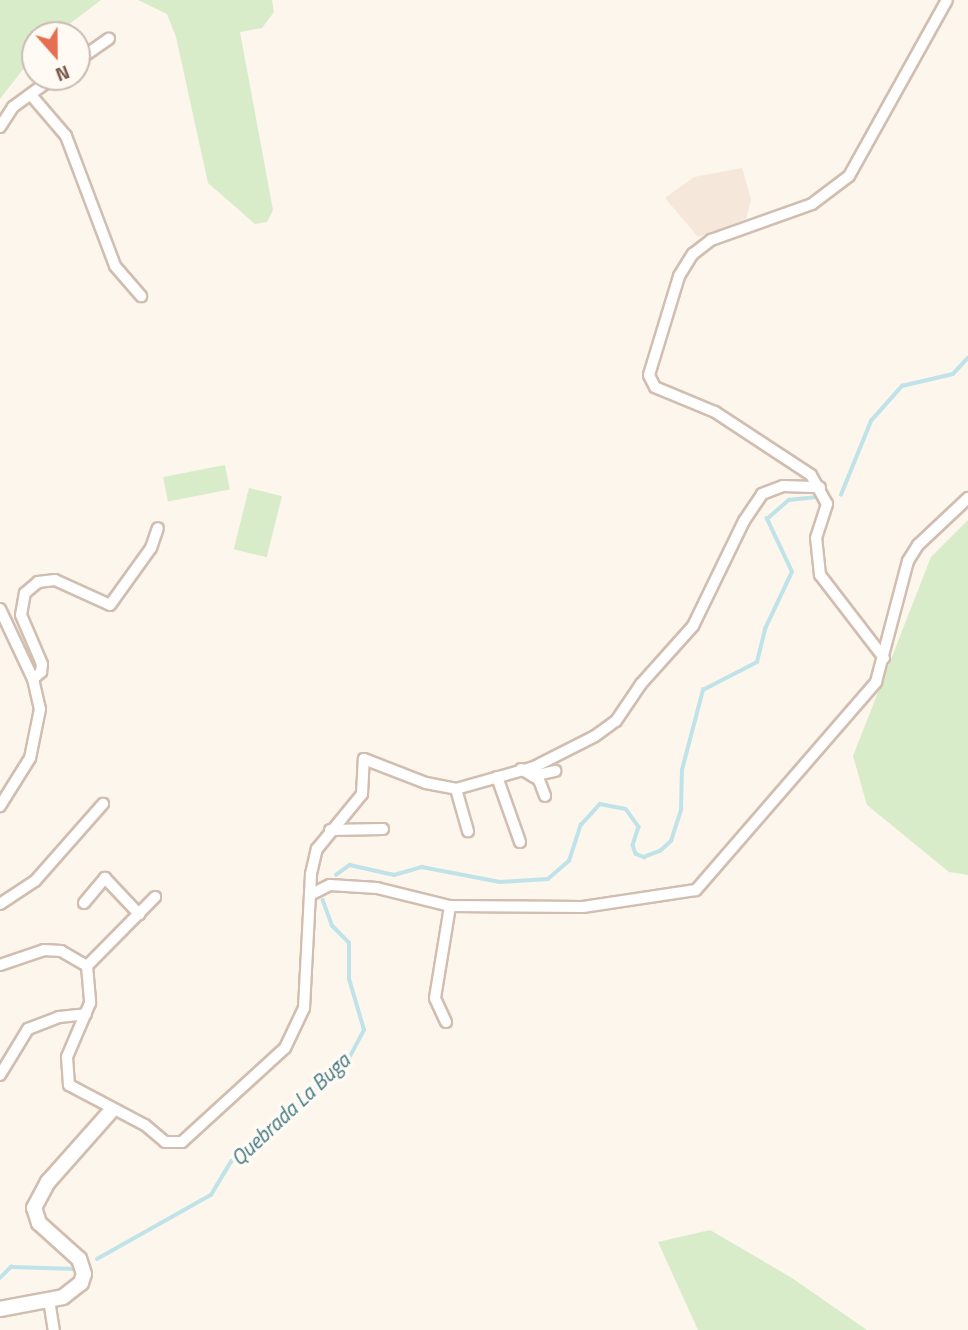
<!DOCTYPE html>
<style>
body{margin:0}
#map{position:relative;width:968px;height:1330px;overflow:hidden;background:#fdf6ec;font-family:"Titillium Web",sans-serif}
div>[style]{position:absolute}
.residential>*{inset:0;background:#f5e8da}
.green>*{inset:0;background:#d8ecc9;transform-origin:0 0}
.stream>*{height:3.5px;margin:-1.75px;padding:0 1.75px;transform-origin:1.75px;border-radius:1.75px;background:#bfe3e8}
.roads{filter:drop-shadow(2px 0 #d1beb0) drop-shadow(-2px 0 #d1beb0) drop-shadow(0 2px #d1beb0) drop-shadow(0 -2px #d1beb0)}
.street>*{height:10px;margin:-5px;padding:0 5px;transform-origin:5px;border-radius:5px;background:#fff}
.secondary>*{height:14px;margin:-7px;padding:0 7px;transform-origin:7px;border-radius:7px;background:#fff}
span{translate:-50% -50%;white-space:nowrap;text-align:center;line-height:1.15;-webkit-text-stroke:7px #fffaf3;paint-order:stroke}
.water-label{font-size:21px;color:#437c86;font-style:italic}
.north{position:absolute;left:21px;top:21px;width:70px;height:70px;box-sizing:border-box;background:#fffaf3;border:2px solid #cabbb1;border-radius:50%;rotate:159deg;font-size:19px;font-weight:700;line-height:28px;text-align:center;color:#7a5c4d}
.north::after{content:'';display:block;margin:auto;width:24px;height:32px;background:#e76f51;clip-path:polygon(50% 0,100% 100%,50% 72%,0 100%)}
</style>
<div id="map">
<div class="residential">
<i style="clip-path:polygon(742px 168px,751px 199px,746px 219px,698px 237px,665px 198px,694px 177px)"></i>
</div>
<div class="green">
<i style="clip-path:polygon(0 0,101px 0,55px 35px,35px 35px,35px 54px,0 99px)"></i>
<i style="clip-path:polygon(138px 0,272px 0,274px 12px,262px 28px,240px 32px,273px 210px,267px 222px,255px 224px,208px 183px,176px 37px,167px 14px)"></i>
<i style="left:225px;top:465px;width:25px;height:63px;rotate:79deg"></i>
<i style="left:249px;top:488px;width:34px;height:63px;rotate:14deg"></i>
<i style="clip-path:polygon(968px 520px,968px 875px,949px 872px,867px 805px,853px 756px,931px 557px)"></i>
<i style="clip-path:polygon(710px 1230px,792px 1278px,867px 1330px,698px 1330px,658px 1242px)"></i>
</div>
<div class="stream">
<i style="left:841px;top:495px;width:80px;rotate:-67.9deg"></i>
<i style="left:871px;top:421px;width:47px;rotate:-48.5deg"></i>
<i style="left:902px;top:386px;width:52px;rotate:-13.2deg"></i>
<i style="left:953px;top:374px;width:22px;rotate:-47deg"></i>
<i style="left:336px;top:875px;width:17px;rotate:-36deg"></i>
<i style="left:350px;top:865px;width:45px;rotate:12.8deg"></i>
<i style="left:394px;top:875px;width:29px;rotate:-16deg"></i>
<i style="left:422px;top:867px;width:79px;rotate:10.9deg"></i>
<i style="left:500px;top:882px;width:48px;rotate:-3.6deg"></i>
<i style="left:548px;top:879px;width:28px;rotate:-41deg"></i>
<i style="left:569px;top:861px;width:38px;rotate:-72deg"></i>
<i style="left:581px;top:825px;width:28px;rotate:-48deg"></i>
<i style="left:600px;top:804px;width:26px;rotate:11deg"></i>
<i style="left:626px;top:809px;width:22px;rotate:54deg"></i>
<i style="left:639px;top:827px;width:19px;rotate:108deg"></i>
<i style="left:633px;top:845px;width:9px;rotate:72deg"></i>
<i style="left:636px;top:854px;width:9px;rotate:21deg"></i>
<i style="left:644px;top:857px;width:17px;rotate:-21deg"></i>
<i style="left:660px;top:851px;width:15px;rotate:-42deg"></i>
<i style="left:671px;top:841px;width:33px;rotate:-72deg"></i>
<i style="left:681px;top:810px;width:40px;rotate:-88.6deg"></i>
<i style="left:682px;top:770px;width:83px;rotate:-75.3deg"></i>
<i style="left:703px;top:690px;width:61px;rotate:-27.4deg"></i>
<i style="left:757px;top:662px;width:34px;rotate:-76deg"></i>
<i style="left:765px;top:629px;width:63px;rotate:-64.7deg"></i>
<i style="left:792px;top:572px;width:59px;rotate:-115.3deg"></i>
<i style="left:767px;top:519px;width:29px;rotate:-41deg"></i>
<i style="left:789px;top:500px;width:30px;rotate:-6deg"></i>
<i style="left:97px;top:1259px;width:131px;rotate:-29.3deg"></i>
<i style="left:211px;top:1195px;width:39px;rotate:-59deg"></i>
<i style="left:231px;top:1162px;width:153px;rotate:-40.8deg"></i>
<i style="left:347px;top:1062px;width:36px;rotate:-62deg"></i>
<i style="left:364px;top:1030px;width:53px;rotate:-106.4deg"></i>
<i style="left:349px;top:979px;width:36px;rotate:-90deg"></i>
<i style="left:349px;top:943px;width:24px;rotate:-135deg"></i>
<i style="left:332px;top:926px;width:27px;rotate:-110deg"></i>
<i style="left:0;top:1278px;width:16px;rotate:-45deg"></i>
<i style="left:11px;top:1267px;width:66px;rotate:1.7deg"></i>
</div>
<div class="roads">
<div class="street">
<i style="left:77px;top:61px;width:39px;rotate:-35deg"></i>
<i style="left:31px;top:95px;width:54px;rotate:49.5deg"></i>
<i style="left:66px;top:136px;width:139px;rotate:69.3deg"></i>
<i style="left:115px;top:266px;width:40px;rotate:49deg"></i>
<i style="left:0;top:127px;width:24px;rotate:-57deg"></i>
<i style="left:13px;top:107px;width:51px;rotate:-36.2deg"></i>
<i style="left:0;top:609px;width:77px;rotate:64.8deg"></i>
<i style="left:33px;top:679px;width:31px;rotate:77deg"></i>
<i style="left:40px;top:709px;width:50px;rotate:101.5deg"></i>
<i style="left:30px;top:758px;width:57px;rotate:122deg"></i>
<i style="left:884px;top:658px;width:105px;rotate:-127.6deg"></i>
<i style="left:820px;top:575px;width:37px;rotate:-96deg"></i>
<i style="left:816px;top:538px;width:36px;rotate:-72deg"></i>
<i style="left:827px;top:504px;width:33px;rotate:-119deg"></i>
<i style="left:811px;top:475px;width:115px;rotate:-146.7deg"></i>
<i style="left:715px;top:412px;width:65px;rotate:-157.4deg"></i>
<i style="left:655px;top:387px;width:13px;rotate:-117deg"></i>
<i style="left:649px;top:375px;width:103px;rotate:-73.1deg"></i>
<i style="left:679px;top:276px;width:26px;rotate:-58deg"></i>
<i style="left:693px;top:254px;width:23px;rotate:-38deg"></i>
<i style="left:711px;top:240px;width:107px;rotate:-19.6deg"></i>
<i style="left:812px;top:204px;width:46px;rotate:-37.1deg"></i>
<i style="left:849px;top:176px;width:201px;rotate:-60.9deg"></i>
<i style="left:33px;top:679px;width:11px;rotate:-41deg"></i>
<i style="left:41px;top:672px;width:8px;rotate:-83deg"></i>
<i style="left:42px;top:664px;width:53px;rotate:-113.2deg"></i>
<i style="left:21px;top:615px;width:22px;rotate:-80deg"></i>
<i style="left:25px;top:593px;width:17px;rotate:-40deg"></i>
<i style="left:38px;top:582px;width:17px;rotate:-7deg"></i>
<i style="left:55px;top:580px;width:60px;rotate:24.4deg"></i>
<i style="left:110px;top:605px;width:70px;rotate:-54.3deg"></i>
<i style="left:151px;top:548px;width:21px;rotate:-71deg"></i>
<i style="left:521px;top:769px;width:21px;rotate:31deg"></i>
<i style="left:539px;top:780px;width:17px;rotate:69deg"></i>
<i style="left:533px;top:776px;width:23px;rotate:-13deg"></i>
<i style="left:497px;top:777px;width:69px;rotate:70.5deg"></i>
<i style="left:456px;top:789px;width:44px;rotate:74.1deg"></i>
<i style="left:330px;top:830px;width:53px;rotate:-1.1deg"></i>
<i style="left:310px;top:895px;width:22px;rotate:-27deg"></i>
<i style="left:330px;top:885px;width:47px;rotate:3.7deg"></i>
<i style="left:377px;top:888px;width:75px;rotate:13.9deg"></i>
<i style="left:450px;top:906px;width:133px;rotate:0.4deg"></i>
<i style="left:583px;top:907px;width:114px;rotate:-8.6deg"></i>
<i style="left:696px;top:890px;width:275px;rotate:-49.1deg"></i>
<i style="left:876px;top:682px;width:125px;rotate:-75.2deg"></i>
<i style="left:908px;top:561px;width:19px;rotate:-58deg"></i>
<i style="left:918px;top:545px;width:69px;rotate:-43.2deg"></i>
<i style="left:84px;top:903px;width:33px;rotate:-50deg"></i>
<i style="left:105px;top:878px;width:50px;rotate:46.6deg"></i>
<i style="left:0;top:904px;width:42px;rotate:-33.3deg"></i>
<i style="left:35px;top:881px;width:103px;rotate:-48.6deg"></i>
<i style="left:0;top:965px;width:46px;rotate:-18.8deg"></i>
<i style="left:44px;top:950px;width:17px;rotate:3deg"></i>
<i style="left:61px;top:951px;width:30px;rotate:30deg"></i>
<i style="left:87px;top:966px;width:37px;rotate:85deg"></i>
<i style="left:90px;top:1003px;width:59px;rotate:113.1deg"></i>
<i style="left:67px;top:1057px;width:28px;rotate:86deg"></i>
<i style="left:69px;top:1085px;width:86px;rotate:27.8deg"></i>
<i style="left:145px;top:1125px;width:26px;rotate:40deg"></i>
<i style="left:165px;top:1142px;width:17px"></i>
<i style="left:182px;top:1142px;width:139px;rotate:-42.4deg"></i>
<i style="left:285px;top:1048px;width:44px;rotate:-64.6deg"></i>
<i style="left:304px;top:1008px;width:134px;rotate:-87deg"></i>
<i style="left:311px;top:874px;width:26px;rotate:-77deg"></i>
<i style="left:317px;top:849px;width:71px;rotate:-50.7deg"></i>
<i style="left:362px;top:794px;width:35px;rotate:-87deg"></i>
<i style="left:364px;top:759px;width:66px;rotate:21.2deg"></i>
<i style="left:426px;top:783px;width:31px;rotate:11deg"></i>
<i style="left:456px;top:789px;width:81px;rotate:-15.8deg"></i>
<i style="left:534px;top:767px;width:68px;rotate:-26.9deg"></i>
<i style="left:595px;top:736px;width:26px;rotate:-36deg"></i>
<i style="left:616px;top:721px;width:45px;rotate:-56deg"></i>
<i style="left:641px;top:684px;width:78px;rotate:-48.1deg"></i>
<i style="left:693px;top:626px;width:117px;rotate:-64.1deg"></i>
<i style="left:744px;top:521px;width:32px;rotate:-56deg"></i>
<i style="left:762px;top:494px;width:22px;rotate:-21deg"></i>
<i style="left:783px;top:486px;width:37px;rotate:2deg"></i>
<i style="left:87px;top:966px;width:97px;rotate:-45.4deg"></i>
<i style="left:446px;top:1022px;width:26px;rotate:-115deg"></i>
<i style="left:435px;top:998px;width:93px;rotate:-80.7deg"></i>
<i style="left:0;top:1075px;width:54px;rotate:-58.7deg"></i>
<i style="left:28px;top:1029px;width:33px;rotate:-21deg"></i>
<i style="left:59px;top:1017px;width:27px;rotate:-6deg"></i>
<i style="left:49px;top:1300px;width:30px;rotate:81deg"></i>
</div>
<div class="secondary">
<i style="left:0;top:1309px;width:64px;rotate:-10.8deg"></i>
<i style="left:63px;top:1297px;width:23px;rotate:-38deg"></i>
<i style="left:81px;top:1283px;width:9px;rotate:-72deg"></i>
<i style="left:84px;top:1274px;width:16px;rotate:-108deg"></i>
<i style="left:79px;top:1259px;width:54px;rotate:-138deg"></i>
<i style="left:39px;top:1223px;width:16px;rotate:-108deg"></i>
<i style="left:34px;top:1208px;width:30px;rotate:-62deg"></i>
<i style="left:48px;top:1182px;width:96px;rotate:-48.4deg"></i>
</div>
</div>
<div class="water-label">
<span style="left:290px;top:1109px;rotate:-43deg">Quebrada La Buga</span>
</div>
<div class="north">N</div>
</div>
